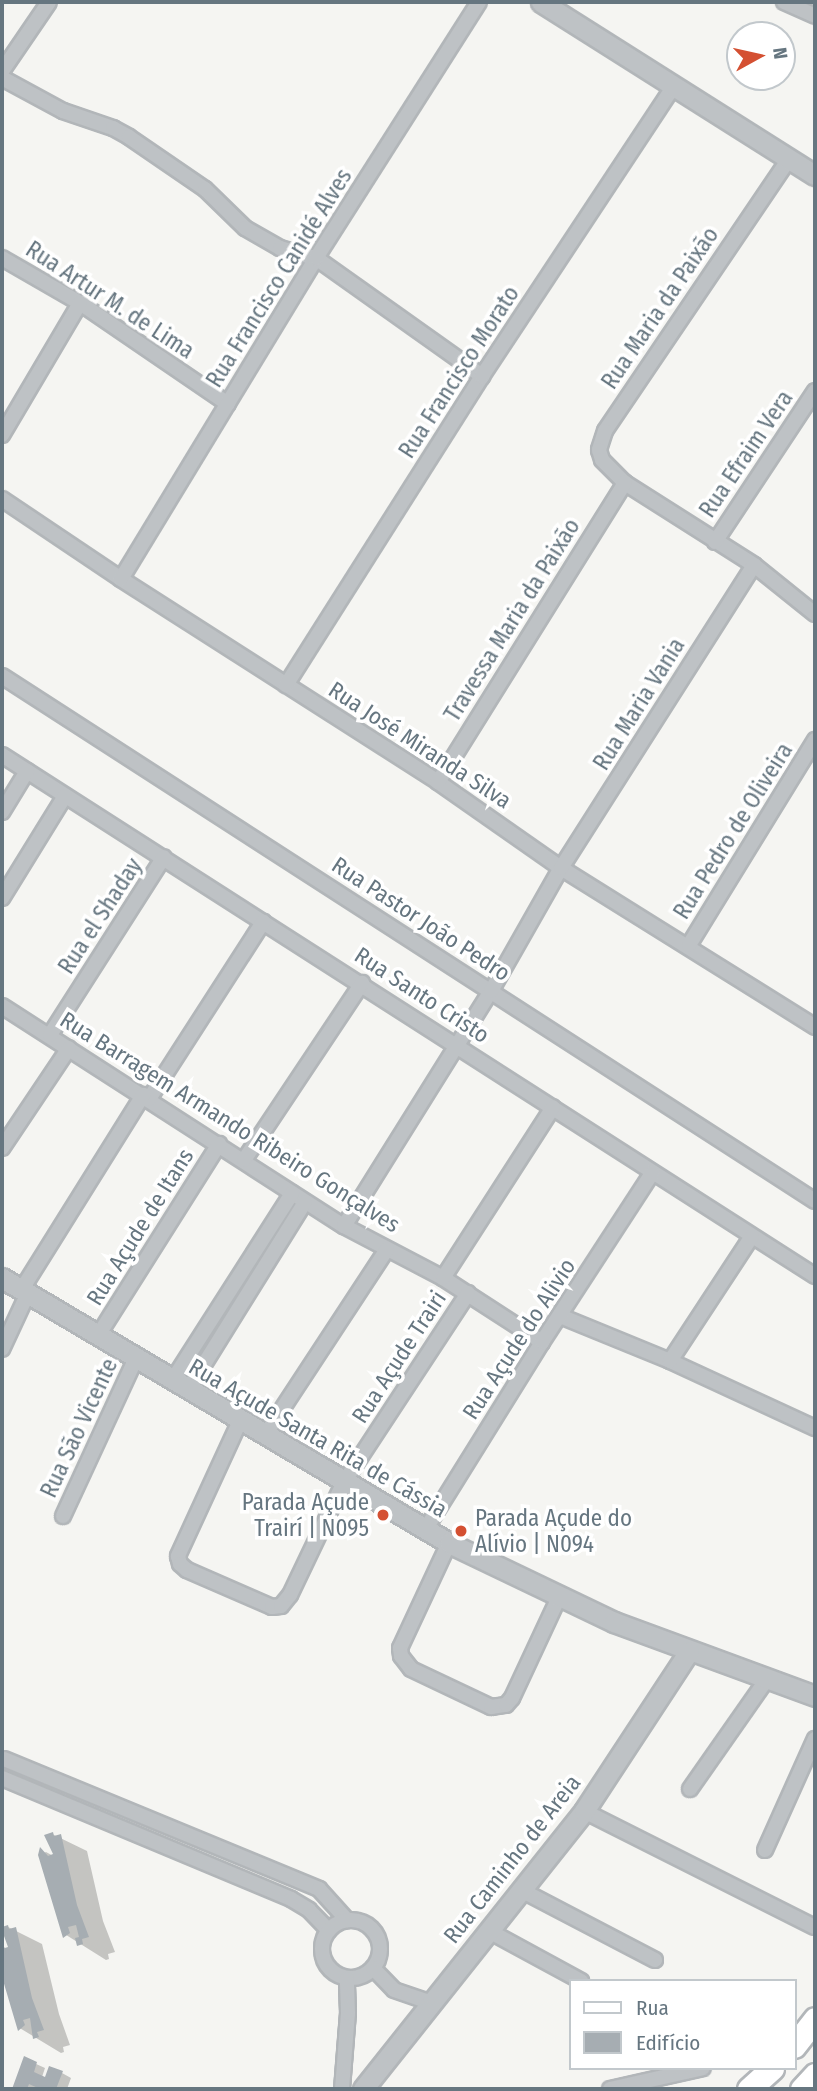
<!DOCTYPE html>
<meta charset="utf-8">
<style>
body{margin:0}
#map{position:relative;width:817px;height:2091px;overflow:hidden;background:#f5f5f2;font-family:"Fira Sans Condensed",sans-serif}
div>[style]{position:absolute}
.shadow>*{inset:0;background:#0003}
.building>*{inset:0;background:#a6adb2}
.roads{filter:drop-shadow(2px 0 #b2b6b9) drop-shadow(-2px 0 #b2b6b9) drop-shadow(0 2px #b2b6b9) drop-shadow(0 -2px #b2b6b9)}
.minor>*{height:14px;margin:-7px;padding:0 7px;transform-origin:7px;border-radius:7px;background:#bec2c5}
.minor>.ring{margin:-7px;padding:0;box-sizing:content-box;background:none;border:14px solid #bec2c5;border-radius:50%}
.tertiary>*{height:19px;margin:-9.5px;padding:0 9.5px;transform-origin:9.5px;border-radius:9.5px;background:#bec2c5}
.primary>*{height:23px;margin:-11.5px;padding:0 11.5px;transform-origin:11.5px;border-radius:11.5px;background:#fff}
.dots>*{width:19px;height:19px;translate:-50% -50%;box-sizing:border-box;border:4px solid #fff;border-radius:50%}
span{translate:-50% -50%;white-space:nowrap;text-align:center;line-height:1.15;-webkit-text-stroke:7px #fff;paint-order:stroke}
.street-label{font-size:23px;color:#667680}
.poi-label{font-size:23px;color:#667680}
.right{translate:-100% -50%;text-align:right}
.left{translate:0 -50%;text-align:left}
.frame{position:absolute;inset:0;border:4px solid #667680;pointer-events:none}
.legend{position:absolute;left:569px;top:1979px;width:228px;height:91px;box-sizing:border-box;background:#fff;border:2px solid #c2c8cc;margin:0;padding:9px 12px;list-style:none;font-size:21px;color:#667680}
.legend li{display:flex;align-items:center;gap:14px;height:35px}
.legend b{width:35px;border:2px solid #c2c8cc}
.north{position:absolute;left:726px;top:21px;width:70px;height:70px;box-sizing:border-box;background:#fff;border:2px solid #c2c8cc;border-radius:50%;rotate:82deg;font-size:19px;font-weight:700;line-height:28px;text-align:center;color:#667680}
.north::after{content:'';display:block;margin:auto;width:24px;height:32px;background:#d45032;clip-path:polygon(50% 0,100% 100%,50% 72%,0 100%)}
</style>
<div id="map">
<div class="shadow">
<i style="clip-path:polygon(52px 1834px,87px 1851px,103px 1921px,115px 1952px,108px 1954px,109px 1959px,106px 1960px,63px 1933px,40px 1855px,46px 1852px,57px 1858px)"></i>
<i style="clip-path:polygon(8px 1927px,42px 1944px,59px 2014px,70px 2045px,63px 2047px,64px 2052px,61px 2053px,18px 2027px,2px 1970px,2px 1946px,11px 1951px,2px 1930px)"></i>
<i style="clip-path:polygon(25px 2059px,45px 2068px,42px 2077px,46px 2079px,62px 2073px,71px 2078px,67px 2089px,13px 2089px)"></i>
</div>
<div class="building">
<i style="clip-path:polygon(53px 1832px,54px 1836px,61px 1834px,77px 1905px,89px 1937px,82px 1939px,83px 1944px,77px 1946px,75px 1938px,79px 1937px,76px 1925px,68px 1927px,70px 1933px,63px 1938px,38px 1855px,40px 1847px,48px 1856px,53px 1854px,44px 1835px)"></i>
<i style="clip-path:polygon(8px 1925px,9px 1929px,16px 1927px,32px 1998px,44px 2030px,37px 2032px,39px 2037px,33px 2039px,30px 2018px,23px 2020px,25px 2025px,18px 2031px,2px 1977px,2px 1949px,8px 1947px,4px 1936px,2px 1936px,2px 1927px)"></i>
<i style="clip-path:polygon(24px 2056px,37px 2062px,34px 2072px,45px 2077px,49px 2066px,63px 2071px,56px 2089px,40px 2089px,29px 2084px,27px 2089px,12px 2089px)"></i>
</div>
<div class="roads">
<div class="minor">
<i style="left:784px;top:2px;width:34px;rotate:24deg"></i>
<i style="left:2px;top:71px;width:83px;rotate:-55.7deg"></i>
<i style="left:2px;top:78px;width:69px;rotate:28.4deg"></i>
<i style="left:63px;top:111px;width:53px;rotate:18.8deg"></i>
<i style="left:113px;top:128px;width:18px;rotate:29deg"></i>
<i style="left:129px;top:137px;width:92px;rotate:34.4deg"></i>
<i style="left:205px;top:189px;width:56px;rotate:44.3deg"></i>
<i style="left:245px;top:228px;width:40px;rotate:29.7deg"></i>
<i style="left:280px;top:248px;width:37px;rotate:16deg"></i>
<i style="left:316px;top:258px;width:204px;rotate:35.4deg"></i>
<i style="left:789px;top:159px;width:328px;rotate:124.1deg"></i>
<i style="left:605px;top:431px;width:20px;rotate:108deg"></i>
<i style="left:599px;top:450px;width:10px;rotate:73deg"></i>
<i style="left:602px;top:460px;width:33px;rotate:45deg"></i>
<i style="left:625px;top:483px;width:153px;rotate:32.4deg"></i>
<i style="left:754px;top:565px;width:78px;rotate:38.8deg"></i>
<i style="left:2px;top:258px;width:90px;rotate:30deg"></i>
<i style="left:80px;top:303px;width:179px;rotate:34.3deg"></i>
<i style="left:2px;top:435px;width:153px;rotate:-59.4deg"></i>
<i style="left:2px;top:499px;width:143px;rotate:33.9deg"></i>
<i style="left:121px;top:579px;width:376px;rotate:32.6deg"></i>
<i style="left:438px;top:782px;width:150px;rotate:35deg"></i>
<i style="left:561px;top:868px;width:300px;rotate:32deg"></i>
<i style="left:715px;top:542px;width:181px;rotate:-56.5deg"></i>
<i style="left:121px;top:579px;width:376px;rotate:-58.7deg"></i>
<i style="left:316px;top:258px;width:303px;rotate:-57.5deg"></i>
<i style="left:2px;top:676px;width:968px;rotate:32.85deg"></i>
<i style="left:286px;top:685px;width:366px;rotate:-57.6deg"></i>
<i style="left:482px;top:376px;width:348px;rotate:-56.5deg"></i>
<i style="left:2px;top:755px;width:966px;rotate:32.65deg"></i>
<i style="left:438px;top:782px;width:353px;rotate:-58deg"></i>
<i style="left:2px;top:812px;width:48px;rotate:-58.6deg"></i>
<i style="left:2px;top:898px;width:120px;rotate:-58.3deg"></i>
<i style="left:689px;top:945px;width:241px;rotate:-58.4deg"></i>
<i style="left:2px;top:1006px;width:407px;rotate:32.8deg"></i>
<i style="left:344px;top:1226px;width:112px;rotate:27.7deg"></i>
<i style="left:443px;top:1278px;width:118px;rotate:32.9deg"></i>
<i style="left:50px;top:1035px;width:211px;rotate:-57.4deg"></i>
<i style="left:149px;top:1099px;width:211px;rotate:-57.2deg"></i>
<i style="left:2px;top:1148px;width:120px;rotate:-56.2deg"></i>
<i style="left:244px;top:1160px;width:213px;rotate:-56.3deg"></i>
<i style="left:344px;top:1226px;width:277px;rotate:-58deg"></i>
<i style="left:491px;top:991px;width:142px;rotate:-60.4deg"></i>
<i style="left:561px;top:868px;width:359px;rotate:-57.5deg"></i>
<i style="left:443px;top:1278px;width:203px;rotate:-57.2deg"></i>
<i style="left:22px;top:1289px;width:229px;rotate:-58deg"></i>
<i style="left:560px;top:1316px;width:119px;rotate:22.2deg"></i>
<i style="left:670px;top:1361px;width:160px;rotate:24.8deg"></i>
<i style="left:99px;top:1334px;width:225px;rotate:-57.7deg"></i>
<i style="left:2px;top:1349px;width:62px;rotate:-65.1deg"></i>
<i style="left:670px;top:1361px;width:149px;rotate:-56.7deg"></i>
<i style="left:172px;top:1381px;width:223px;rotate:-57.4deg"></i>
<i style="left:188px;top:1390px;width:221px;rotate:-58.1deg"></i>
<i style="left:240px;top:1421px;width:149px;rotate:114.7deg"></i>
<i style="left:178px;top:1556px;width:8px;rotate:76deg"></i>
<i style="left:180px;top:1564px;width:9px;rotate:41deg"></i>
<i style="left:187px;top:1570px;width:93px;rotate:23.5deg"></i>
<i style="left:272px;top:1607px;width:9px;rotate:-6deg"></i>
<i style="left:281px;top:1606px;width:14px;rotate:-51deg"></i>
<i style="left:290px;top:1595px;width:125px;rotate:-64.5deg"></i>
<i style="left:344px;top:1482px;width:226px;rotate:-56.7deg"></i>
<i style="left:265px;top:1435px;width:222px;rotate:-56.7deg"></i>
<i style="left:63px;top:1516px;width:174px;rotate:-65.2deg"></i>
<i style="left:425px;top:1530px;width:221px;rotate:-58.1deg"></i>
<i style="left:542px;top:1342px;width:202px;rotate:-56.9deg"></i>
<i style="left:449px;top:1543px;width:116px;rotate:115deg"></i>
<i style="left:400px;top:1648px;width:8px;rotate:83deg"></i>
<i style="left:401px;top:1656px;width:16px;rotate:52deg"></i>
<i style="left:411px;top:1669px;width:89px;rotate:25.4deg"></i>
<i style="left:491px;top:1707px;width:15px;rotate:-8deg"></i>
<i style="left:506px;top:1705px;width:9px;rotate:-49deg"></i>
<i style="left:512px;top:1698px;width:111px;rotate:-65deg"></i>
<i style="left:4px;top:1759px;width:341px;rotate:22.4deg"></i>
<i style="left:319px;top:1889px;width:42px;rotate:47.9deg"></i>
<i style="left:2px;top:1778px;width:313px;rotate:22.7deg"></i>
<i style="left:291px;top:1899px;width:21px;rotate:31deg"></i>
<i style="left:309px;top:1910px;width:28px;rotate:46deg"></i>
<i style="left:690px;top:1789px;width:134px;rotate:-55deg"></i>
<i style="left:584px;top:1811px;width:258px;rotate:26.7deg"></i>
<i style="left:765px;top:1850px;width:122px;rotate:-65.8deg"></i>
<i style="left:523px;top:1891px;width:149px;rotate:27.6deg"></i>
<i class="ring" style="left:322px;top:1920px;width:44px;height:44px"></i>
<i style="left:489px;top:1931px;width:105px;rotate:28.5deg"></i>
<i style="left:373px;top:1968px;width:30px;rotate:46deg"></i>
<i style="left:394px;top:1990px;width:39px;rotate:19deg"></i>
<i style="left:342px;top:2089px;width:76px;rotate:-85.5deg"></i>
<i style="left:348px;top:2013px;width:34px;rotate:-92deg"></i>
<i style="left:610px;top:2089px;width:95px;rotate:-12.7deg"></i>
</div>
<div class="tertiary">
<i style="left:541px;top:2px;width:324px;rotate:32.3deg"></i>
<i style="left:2px;top:1278px;width:520px;rotate:30.66deg"></i>
<i style="left:449px;top:1543px;width:183px;rotate:25.6deg"></i>
<i style="left:614px;top:1622px;width:214px;rotate:20.2deg"></i>
<i style="left:363px;top:2089px;width:355px;rotate:-51.5deg"></i>
<i style="left:584px;top:1811px;width:191px;rotate:-56.7deg"></i>
</div>
<div class="primary">
<i style="left:794px;top:2046px;width:34px;rotate:-52deg"></i>
<i style="left:749px;top:2089px;width:31px;rotate:-42deg"></i>
<i style="left:802px;top:2089px;width:19px;rotate:-47deg"></i>
</div>
</div>
<div class="dots">
<i style="left:383px;top:1515px;background:#d45032"></i>
<i style="left:461px;top:1531px;background:#d45032"></i>
</div>
<div class="street-label">
<span style="left:279px;top:278px;rotate:-58deg">Rua Francisco Canidé Alves</span>
<span style="left:110px;top:300px;rotate:33deg">Rua Artur M. de Lima</span>
<span style="left:660px;top:308px;rotate:-56deg">Rua Maria da Paixão</span>
<span style="left:459px;top:372px;rotate:-57deg">Rua Francisco Morato</span>
<span style="left:746px;top:454px;rotate:-56deg">Rua Efraim Vera</span>
<span style="left:512px;top:620px;rotate:-58deg">Travessa Maria da Paixão</span>
<span style="left:639px;top:704px;rotate:-58deg">Rua Maria Vania</span>
<span style="left:420px;top:745px;rotate:33deg">Rua José Miranda Silva</span>
<span style="left:733px;top:831px;rotate:-58deg">Rua Pedro de Oliveira</span>
<span style="left:100px;top:916px;rotate:-57deg">Rua el Shaday</span>
<span style="left:421px;top:919px;rotate:33deg">Rua Pastor João Pedro</span>
<span style="left:422px;top:995px;rotate:33deg">Rua Santo Cristo</span>
<span style="left:230px;top:1122px;rotate:32deg">Rua Barragem Armando Ribeiro Gonçalves</span>
<span style="left:140px;top:1227px;rotate:-58deg">Rua Açude de Itans</span>
<span style="left:519px;top:1339px;rotate:-57deg">Rua Açude do Alivio</span>
<span style="left:399px;top:1357px;rotate:-57deg">Rua Açude Trairi</span>
<span style="left:79px;top:1428px;rotate:-65deg">Rua São Vicente</span>
<span style="left:318px;top:1438px;rotate:30deg">Rua Açude Santa Rita de Cássia</span>
<span style="left:512px;top:1859px;rotate:-52deg">Rua Caminho de Areia</span>
</div>
<div class="poi-label">
<span class="right" style="left:369px;top:1515px">Parada Açude<br>Trairí | N095</span>
<span class="left" style="left:475px;top:1531px">Parada Açude do<br>Alívio | N094</span>
</div>
<div class="frame"></div>
<ul class="legend">
<li><b style="height:9px;background:#fff"></b>Rua</li>
<li><b style="height:19px;background:#a6adb2"></b>Edifício</li>
</ul>
<div class="north">N</div>
</div>
